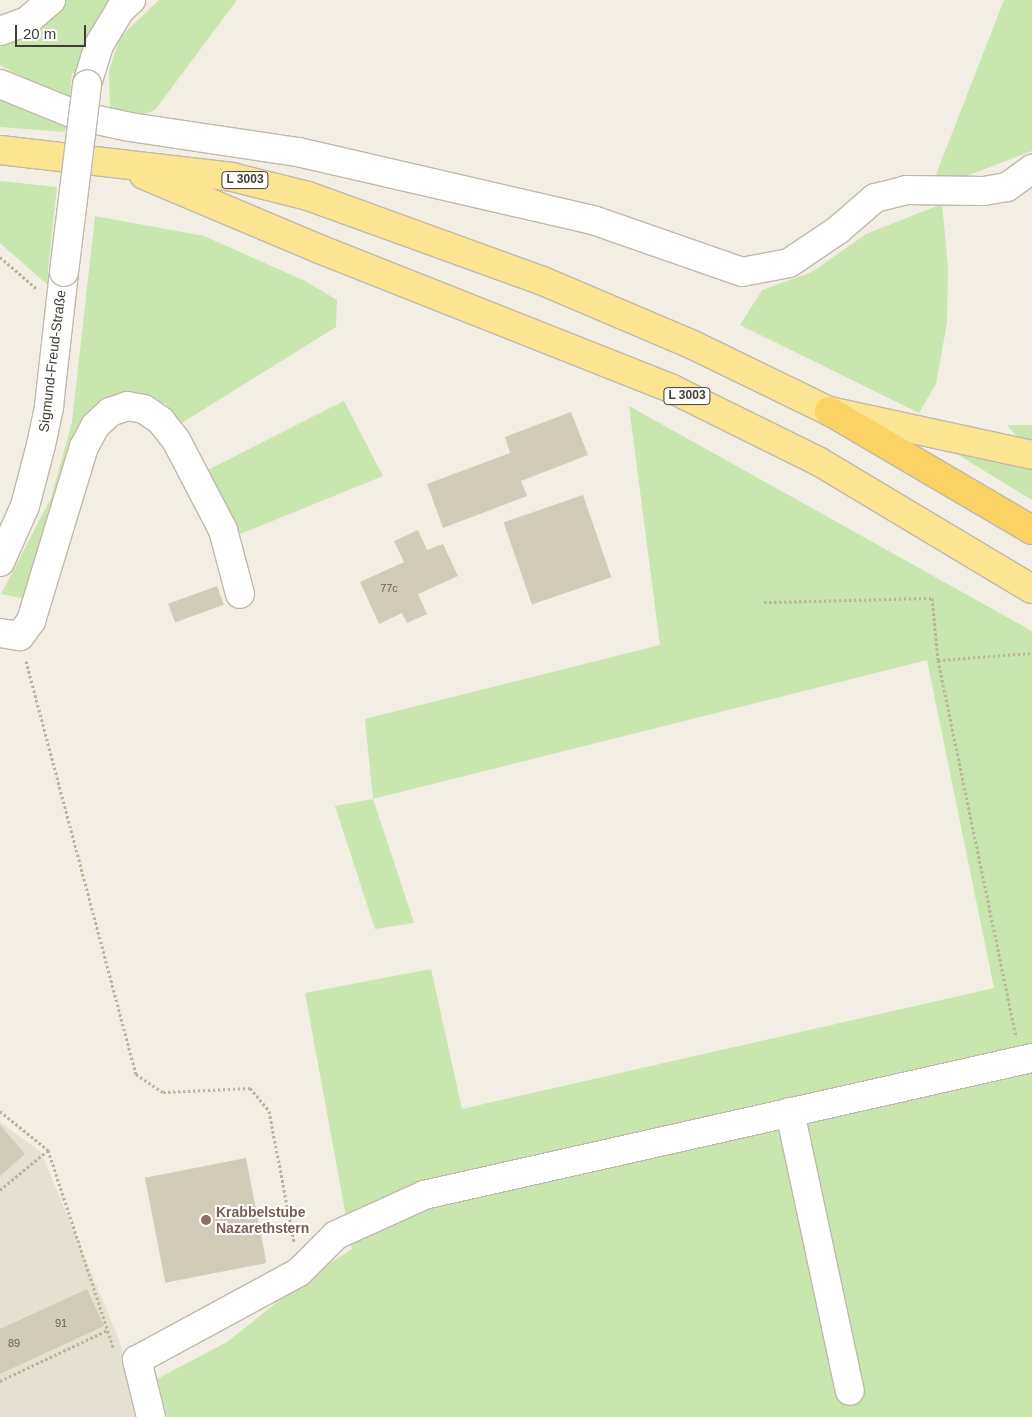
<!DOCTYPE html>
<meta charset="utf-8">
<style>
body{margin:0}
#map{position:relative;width:1032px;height:1417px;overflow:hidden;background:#f2eee4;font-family:Helvetica,sans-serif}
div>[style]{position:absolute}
.residential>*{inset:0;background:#e5e1d2}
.green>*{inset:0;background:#c8e6ad}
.building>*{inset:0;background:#d3cbb9;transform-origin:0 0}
.path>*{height:3px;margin-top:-1.5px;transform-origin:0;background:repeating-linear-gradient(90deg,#beb398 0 2.5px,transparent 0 5px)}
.roads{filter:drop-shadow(1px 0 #c0b9aa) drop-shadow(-1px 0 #c0b9aa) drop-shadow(0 1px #c0b9aa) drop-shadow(0 -1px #c0b9aa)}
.minor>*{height:28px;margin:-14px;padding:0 14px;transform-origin:14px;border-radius:14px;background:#fff}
.major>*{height:28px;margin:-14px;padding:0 14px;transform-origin:14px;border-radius:14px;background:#fce592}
.highway>*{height:28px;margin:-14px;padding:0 14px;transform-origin:14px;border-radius:14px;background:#fbd365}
.bridges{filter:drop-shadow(1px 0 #c0b9aa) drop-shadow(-1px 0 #c0b9aa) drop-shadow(0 1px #c0b9aa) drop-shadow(0 -1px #c0b9aa)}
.minor-bridge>*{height:28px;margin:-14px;padding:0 14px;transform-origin:14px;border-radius:14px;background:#fff}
.dots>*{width:14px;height:14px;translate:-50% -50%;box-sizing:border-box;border:2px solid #fff;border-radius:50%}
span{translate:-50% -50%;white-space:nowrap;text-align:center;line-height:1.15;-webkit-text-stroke:4px #fff;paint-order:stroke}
.number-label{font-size:11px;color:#676155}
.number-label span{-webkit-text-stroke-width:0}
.shield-label span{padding:1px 4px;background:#fff;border:1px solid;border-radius:4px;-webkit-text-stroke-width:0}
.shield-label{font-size:12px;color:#433e34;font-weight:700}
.street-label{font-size:14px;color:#433e34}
.education-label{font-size:14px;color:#785e54;font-weight:700}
.left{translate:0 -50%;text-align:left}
.scale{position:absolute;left:15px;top:25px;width:71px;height:22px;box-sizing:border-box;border:2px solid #433e34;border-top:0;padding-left:6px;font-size:15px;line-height:18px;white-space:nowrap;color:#433e34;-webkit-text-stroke:4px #fff;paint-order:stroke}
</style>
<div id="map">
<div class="residential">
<i style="clip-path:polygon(0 1122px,41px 1152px,120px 1342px,138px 1417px,0 1417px)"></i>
</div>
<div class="green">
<i style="clip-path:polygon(65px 0,114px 0,79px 74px,72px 73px,69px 104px,0 65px,0 43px,31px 30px)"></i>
<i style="clip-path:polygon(159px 0,237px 0,155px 110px,131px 119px,110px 116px,109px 71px,120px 37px)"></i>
<i style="clip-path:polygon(1004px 0,1032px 0,1032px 151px,930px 190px)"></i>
<i style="clip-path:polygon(0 90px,66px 124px,65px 132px,0 127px)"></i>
<i style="clip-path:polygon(0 181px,57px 187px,48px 270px,50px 287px,0 243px)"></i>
<i style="clip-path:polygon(942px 204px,948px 267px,947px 323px,936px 384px,919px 413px,740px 325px,762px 290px,812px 272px,866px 234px)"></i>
<i style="clip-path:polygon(95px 216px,204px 236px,305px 281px,337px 300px,336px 327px,180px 424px,166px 404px,138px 394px,104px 400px,26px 599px,1px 594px,51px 498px,72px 422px)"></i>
<i style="clip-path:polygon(344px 401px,383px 476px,223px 541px,194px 477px)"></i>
<i style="clip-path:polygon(629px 406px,1032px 631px,1032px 1417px,167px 1417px,157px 1379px,227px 1342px,310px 1276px,352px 1249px,305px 993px,431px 969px,462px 1109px,994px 988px,927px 660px,373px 799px,414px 923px,375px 929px,335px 806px,373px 799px,365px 719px,660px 645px)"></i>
<i style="clip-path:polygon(1007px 425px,1032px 425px,1032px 454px)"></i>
<i style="clip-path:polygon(952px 451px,1032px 470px,1032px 500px)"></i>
</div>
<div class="building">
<i style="clip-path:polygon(571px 412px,588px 455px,521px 481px,527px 496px,443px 528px,427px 484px,510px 453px,505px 437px)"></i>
<i style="left:583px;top:495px;width:87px;height:84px;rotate:71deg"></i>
<i style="clip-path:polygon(418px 530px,427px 550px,443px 544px,458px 576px,418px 594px,427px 614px,407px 623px,402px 613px,379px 624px,360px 582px,404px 562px,394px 541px)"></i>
<i style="left:217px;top:586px;width:20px;height:52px;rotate:70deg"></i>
<i style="clip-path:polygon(0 1125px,25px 1154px,0 1176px)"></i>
<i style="left:246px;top:1158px;width:107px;height:103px;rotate:79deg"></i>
<i style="clip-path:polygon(87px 1289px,104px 1326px,0 1374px,0 1329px)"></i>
</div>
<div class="path">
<i style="left:0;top:257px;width:49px;rotate:40.9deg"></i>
<i style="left:764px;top:602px;width:168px;rotate:-1.4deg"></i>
<i style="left:932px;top:598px;width:62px;rotate:84.5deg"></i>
<i style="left:938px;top:660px;width:385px;rotate:78.3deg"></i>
<i style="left:938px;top:660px;width:94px;rotate:-4.3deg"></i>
<i style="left:26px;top:661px;width:427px;rotate:75.1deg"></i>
<i style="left:136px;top:1074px;width:32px;rotate:34deg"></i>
<i style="left:163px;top:1092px;width:87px;rotate:-2.6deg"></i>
<i style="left:250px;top:1088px;width:30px;rotate:50deg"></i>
<i style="left:269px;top:1111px;width:133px;rotate:79.2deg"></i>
<i style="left:0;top:1111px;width:62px;rotate:39.1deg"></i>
<i style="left:48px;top:1150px;width:210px;rotate:71.7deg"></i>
<i style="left:0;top:1190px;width:62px;rotate:-39.8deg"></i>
<i style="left:0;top:1381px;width:119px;rotate:-25.3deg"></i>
</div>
<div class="roads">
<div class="minor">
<i style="left:0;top:31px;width:29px;rotate:-20deg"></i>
<i style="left:27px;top:21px;width:32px;rotate:-41deg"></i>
<i style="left:0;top:84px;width:85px;rotate:22.1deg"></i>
<i style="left:79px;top:116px;width:52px;rotate:12.2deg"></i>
<i style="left:130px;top:127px;width:170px;rotate:8.5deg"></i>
<i style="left:298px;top:152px;width:303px;rotate:13deg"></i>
<i style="left:593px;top:220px;width:158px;rotate:19.2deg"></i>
<i style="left:742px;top:272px;width:48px;rotate:-10.8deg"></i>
<i style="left:789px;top:263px;width:59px;rotate:-34deg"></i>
<i style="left:838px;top:230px;width:49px;rotate:-40.9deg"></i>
<i style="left:875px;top:198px;width:32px;rotate:-14deg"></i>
<i style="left:906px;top:190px;width:78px;rotate:0.7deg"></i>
<i style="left:984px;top:191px;width:23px;rotate:-10deg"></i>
<i style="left:1007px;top:187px;width:31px;rotate:-36deg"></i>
<i style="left:87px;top:84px;width:41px;rotate:-72.9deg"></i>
<i style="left:99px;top:45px;width:41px;rotate:-59deg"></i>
<i style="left:120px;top:10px;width:15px;rotate:-42deg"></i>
<i style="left:0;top:562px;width:61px;rotate:-65.9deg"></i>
<i style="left:25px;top:506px;width:63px;rotate:-75.3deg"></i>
<i style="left:41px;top:445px;width:40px;rotate:-78deg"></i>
<i style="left:49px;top:406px;width:135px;rotate:-83.6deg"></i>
<i style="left:0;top:633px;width:20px;rotate:9deg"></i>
<i style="left:20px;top:636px;width:19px;rotate:-54deg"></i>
<i style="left:31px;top:621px;width:182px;rotate:-73.1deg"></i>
<i style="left:84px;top:447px;width:24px;rotate:-62deg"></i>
<i style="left:95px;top:426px;width:21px;rotate:-43deg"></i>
<i style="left:110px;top:412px;width:18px;rotate:-19deg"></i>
<i style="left:127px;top:406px;width:17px;rotate:10deg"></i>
<i style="left:144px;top:409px;width:21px;rotate:35deg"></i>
<i style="left:161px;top:421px;width:24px;rotate:52deg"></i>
<i style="left:176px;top:440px;width:102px;rotate:62.4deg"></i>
<i style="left:223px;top:530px;width:66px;rotate:75.1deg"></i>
<i style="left:790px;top:1112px;width:285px;rotate:77.9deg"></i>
<i style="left:151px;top:1417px;width:59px;rotate:-103.8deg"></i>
<i style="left:137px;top:1360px;width:184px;rotate:-28.5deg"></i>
<i style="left:299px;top:1272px;width:52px;rotate:-45deg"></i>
<i style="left:336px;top:1235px;width:97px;rotate:-24.4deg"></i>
<i style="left:424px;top:1195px;width:623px;rotate:-12.7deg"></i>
</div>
<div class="major">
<i style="left:0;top:150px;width:234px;rotate:6.6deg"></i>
<i style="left:232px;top:177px;width:78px;rotate:14deg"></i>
<i style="left:308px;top:196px;width:250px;rotate:19.9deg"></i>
<i style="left:543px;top:281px;width:163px;rotate:23.1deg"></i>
<i style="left:693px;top:345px;width:151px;rotate:25.9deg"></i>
<i style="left:829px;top:411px;width:208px;rotate:12.2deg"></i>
<i style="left:144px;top:175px;width:190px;rotate:22.9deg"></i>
<i style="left:319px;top:249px;width:380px;rotate:21.6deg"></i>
<i style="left:672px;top:389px;width:163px;rotate:26.3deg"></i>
<i style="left:818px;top:461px;width:249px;rotate:30.9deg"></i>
</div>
<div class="highway">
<i style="left:829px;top:411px;width:235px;rotate:30.4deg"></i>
</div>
</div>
<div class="bridges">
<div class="minor-bridge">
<i style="left:64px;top:272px;width:189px;rotate:-83deg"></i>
</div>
</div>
<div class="dots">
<i style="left:206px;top:1220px;background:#8d6e63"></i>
</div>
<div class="number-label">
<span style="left:389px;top:588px">77c</span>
<span style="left:61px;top:1323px">91</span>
<span style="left:14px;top:1343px">89</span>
</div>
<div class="shield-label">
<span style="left:245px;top:180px">L 3003</span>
<span style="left:687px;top:396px">L 3003</span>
</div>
<div class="street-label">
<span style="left:52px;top:361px;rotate:-83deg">Sigmund-Freud-Straße</span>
</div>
<div class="education-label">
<span class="left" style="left:216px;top:1220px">Krabbelstube<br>Nazarethstern</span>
</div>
<div class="scale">20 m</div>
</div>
